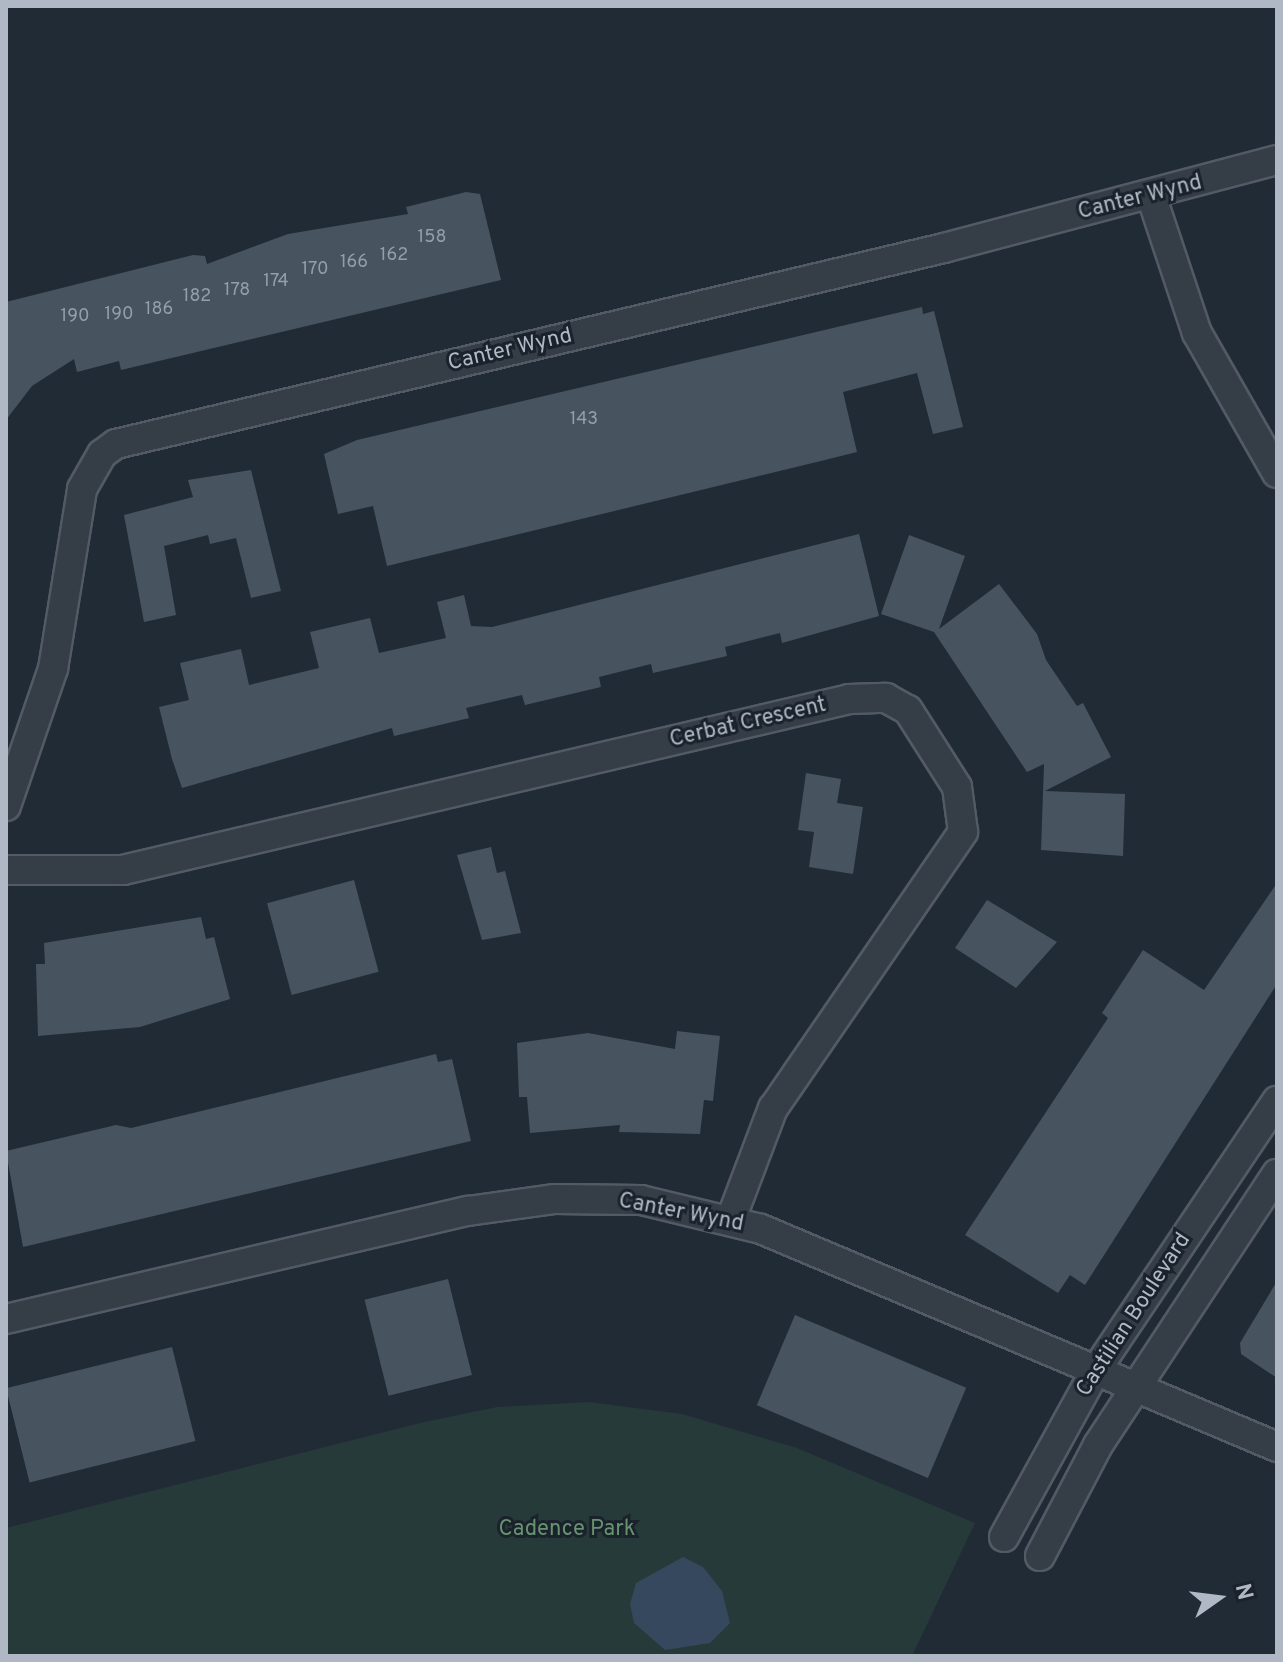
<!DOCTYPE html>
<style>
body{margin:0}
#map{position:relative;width:1283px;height:1662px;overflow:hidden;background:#212b36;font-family:Overpass,sans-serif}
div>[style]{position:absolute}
.green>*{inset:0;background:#263a3a}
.water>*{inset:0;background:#36485d}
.building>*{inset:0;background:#485360;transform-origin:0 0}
.roads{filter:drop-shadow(2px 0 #525b65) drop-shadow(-2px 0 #525b65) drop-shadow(0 2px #525b65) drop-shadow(0 -2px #525b65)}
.minor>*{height:28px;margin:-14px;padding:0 14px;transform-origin:14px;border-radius:14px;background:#353d47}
span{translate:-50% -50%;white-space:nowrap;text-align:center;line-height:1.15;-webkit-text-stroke:6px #1a222c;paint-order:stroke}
.number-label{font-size:18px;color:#959fab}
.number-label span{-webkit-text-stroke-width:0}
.street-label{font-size:22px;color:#afb8c4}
.park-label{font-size:22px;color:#689370}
.frame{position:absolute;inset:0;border:8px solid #afb8c4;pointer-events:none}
.north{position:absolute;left:1179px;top:1558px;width:80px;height:80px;-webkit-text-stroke:6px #1a222c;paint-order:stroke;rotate:76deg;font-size:22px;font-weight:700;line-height:32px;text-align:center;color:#afb8c4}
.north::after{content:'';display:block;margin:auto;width:28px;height:36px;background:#afb8c4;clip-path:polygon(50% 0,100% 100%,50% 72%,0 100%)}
</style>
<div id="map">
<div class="green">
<i style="clip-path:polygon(588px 1402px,682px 1414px,797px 1448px,975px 1523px,912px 1656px,6px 1656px,6px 1528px,420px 1423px,497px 1407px)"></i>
</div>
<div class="water">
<i style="clip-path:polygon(683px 1557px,703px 1567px,722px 1591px,730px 1623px,710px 1643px,665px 1650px,634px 1623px,630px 1604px,636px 1583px)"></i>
</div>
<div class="building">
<i style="clip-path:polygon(466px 192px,480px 194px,501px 280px,121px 370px,119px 361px,77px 372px,74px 359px,32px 386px,6px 420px,6px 302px,193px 255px,205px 256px,207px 264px,288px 234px,408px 214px,406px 207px)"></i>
<i style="clip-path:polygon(922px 307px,923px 314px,934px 311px,963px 427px,933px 434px,917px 373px,843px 392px,857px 452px,825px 460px,387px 566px,373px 506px,338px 514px,324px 454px,357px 440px)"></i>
<i style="clip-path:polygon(251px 470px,281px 591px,251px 598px,236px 538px,210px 544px,208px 535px,164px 546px,176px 615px,144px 622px,124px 515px,193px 497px,188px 480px)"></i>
<i style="clip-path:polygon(859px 534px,879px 616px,782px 643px,780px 633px,725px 647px,727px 656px,653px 673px,651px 664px,599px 677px,601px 687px,525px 705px,522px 695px,466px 708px,469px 718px,394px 736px,392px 728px,182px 788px,172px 759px,159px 707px,189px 700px,180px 663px,241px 649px,249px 685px,319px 668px,310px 632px,370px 618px,379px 653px,446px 638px,437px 602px,464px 595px,471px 626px,492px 627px)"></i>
<i style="clip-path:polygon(909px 535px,965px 556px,939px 629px,999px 584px,1037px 634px,1046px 660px,1077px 706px,1083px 703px,1111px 757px,1045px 791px,1125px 794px,1123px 856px,1041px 850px,1044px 764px,1027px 772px,934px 632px,881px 614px)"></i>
<i style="clip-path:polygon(806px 773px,841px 779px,837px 803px,863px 807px,853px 874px,809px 867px,814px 832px,798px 830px)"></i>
<i style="clip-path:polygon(491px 847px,497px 873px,505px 871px,521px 933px,482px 940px,457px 855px)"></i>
<i style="left:354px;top:880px;width:95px;height:90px;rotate:75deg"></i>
<i style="clip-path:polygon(1277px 883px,1277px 984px,1085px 1285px,1070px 1275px,1058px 1293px,965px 1235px,1108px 1018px,1102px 1013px,1143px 950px,1204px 990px)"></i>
<i style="clip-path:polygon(987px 900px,1057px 942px,1016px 988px,955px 948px)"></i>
<i style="clip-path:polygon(201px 917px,206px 939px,214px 937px,230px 999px,140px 1027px,38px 1036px,36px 964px,45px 964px,44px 943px)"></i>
<i style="clip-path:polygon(677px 1031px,720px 1036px,713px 1101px,704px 1100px,700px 1134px,619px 1132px,620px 1125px,530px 1133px,527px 1097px,519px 1097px,517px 1043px,588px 1033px,675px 1049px)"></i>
<i style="clip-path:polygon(436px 1054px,438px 1062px,452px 1059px,471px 1141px,23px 1247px,6px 1151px,116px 1125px,131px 1128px)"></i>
<i style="left:448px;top:1279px;width:99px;height:86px;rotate:76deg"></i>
<i style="clip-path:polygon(1277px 1281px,1277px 1378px,1241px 1354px,1240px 1343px)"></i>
<i style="left:795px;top:1315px;width:186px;height:98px;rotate:23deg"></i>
<i style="left:172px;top:1347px;width:97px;height:171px;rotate:76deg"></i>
</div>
<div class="roads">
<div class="minor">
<i style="left:1151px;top:195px;width:145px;rotate:71.6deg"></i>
<i style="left:1197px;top:333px;width:161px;rotate:60.3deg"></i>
<i style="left:6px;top:806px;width:145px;rotate:-71.1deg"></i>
<i style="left:53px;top:669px;width:182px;rotate:-80.8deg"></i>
<i style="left:82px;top:489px;width:40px;rotate:-60.3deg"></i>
<i style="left:102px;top:454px;width:17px;rotate:-36deg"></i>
<i style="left:116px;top:444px;width:851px;rotate:-13.32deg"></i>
<i style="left:944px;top:248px;width:344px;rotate:-14.8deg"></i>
<i style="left:6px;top:870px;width:117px"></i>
<i style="left:123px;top:870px;width:746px;rotate:-13.25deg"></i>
<i style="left:849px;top:699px;width:37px;rotate:-2deg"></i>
<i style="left:886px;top:698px;width:25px;rotate:29deg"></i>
<i style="left:908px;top:710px;width:91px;rotate:57.5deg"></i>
<i style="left:957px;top:787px;width:45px;rotate:82.4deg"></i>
<i style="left:963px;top:832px;width:335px;rotate:124.5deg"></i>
<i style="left:773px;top:1108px;width:119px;rotate:110.7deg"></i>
<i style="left:6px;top:1319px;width:474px;rotate:-13.2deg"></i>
<i style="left:468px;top:1211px;width:88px;rotate:-7.9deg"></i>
<i style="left:555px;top:1199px;width:86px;rotate:0.7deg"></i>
<i style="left:641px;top:1200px;width:123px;rotate:13.6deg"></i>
<i style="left:761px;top:1229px;width:560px;rotate:22.9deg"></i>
<i style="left:1004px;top:1537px;width:187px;rotate:-61.2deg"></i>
<i style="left:1094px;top:1373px;width:328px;rotate:-56.1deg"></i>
<i style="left:1040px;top:1556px;width:125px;rotate:-62.4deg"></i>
<i style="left:1098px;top:1445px;width:325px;rotate:-56.6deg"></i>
</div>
</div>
<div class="number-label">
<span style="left:432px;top:238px">158</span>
<span style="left:394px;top:256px">162</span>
<span style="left:354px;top:263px">166</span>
<span style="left:315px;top:270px">170</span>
<span style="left:276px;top:282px">174</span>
<span style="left:237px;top:291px">178</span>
<span style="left:197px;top:297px">182</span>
<span style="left:159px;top:310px">186</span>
<span style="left:119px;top:315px">190</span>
<span style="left:75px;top:317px">190</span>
<span style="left:584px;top:420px">143</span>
</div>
<div class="street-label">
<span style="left:1140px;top:198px;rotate:-14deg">Canter Wynd</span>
<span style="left:510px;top:350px;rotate:-13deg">Canter Wynd</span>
<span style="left:748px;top:723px;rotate:-13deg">Cerbat Crescent</span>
<span style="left:681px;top:1213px;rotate:11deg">Canter Wynd</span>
<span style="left:1134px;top:1315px;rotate:-57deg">Castilian Boulevard</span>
</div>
<div class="park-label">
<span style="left:567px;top:1530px">Cadence Park</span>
</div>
<div class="frame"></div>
<div class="north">N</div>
</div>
